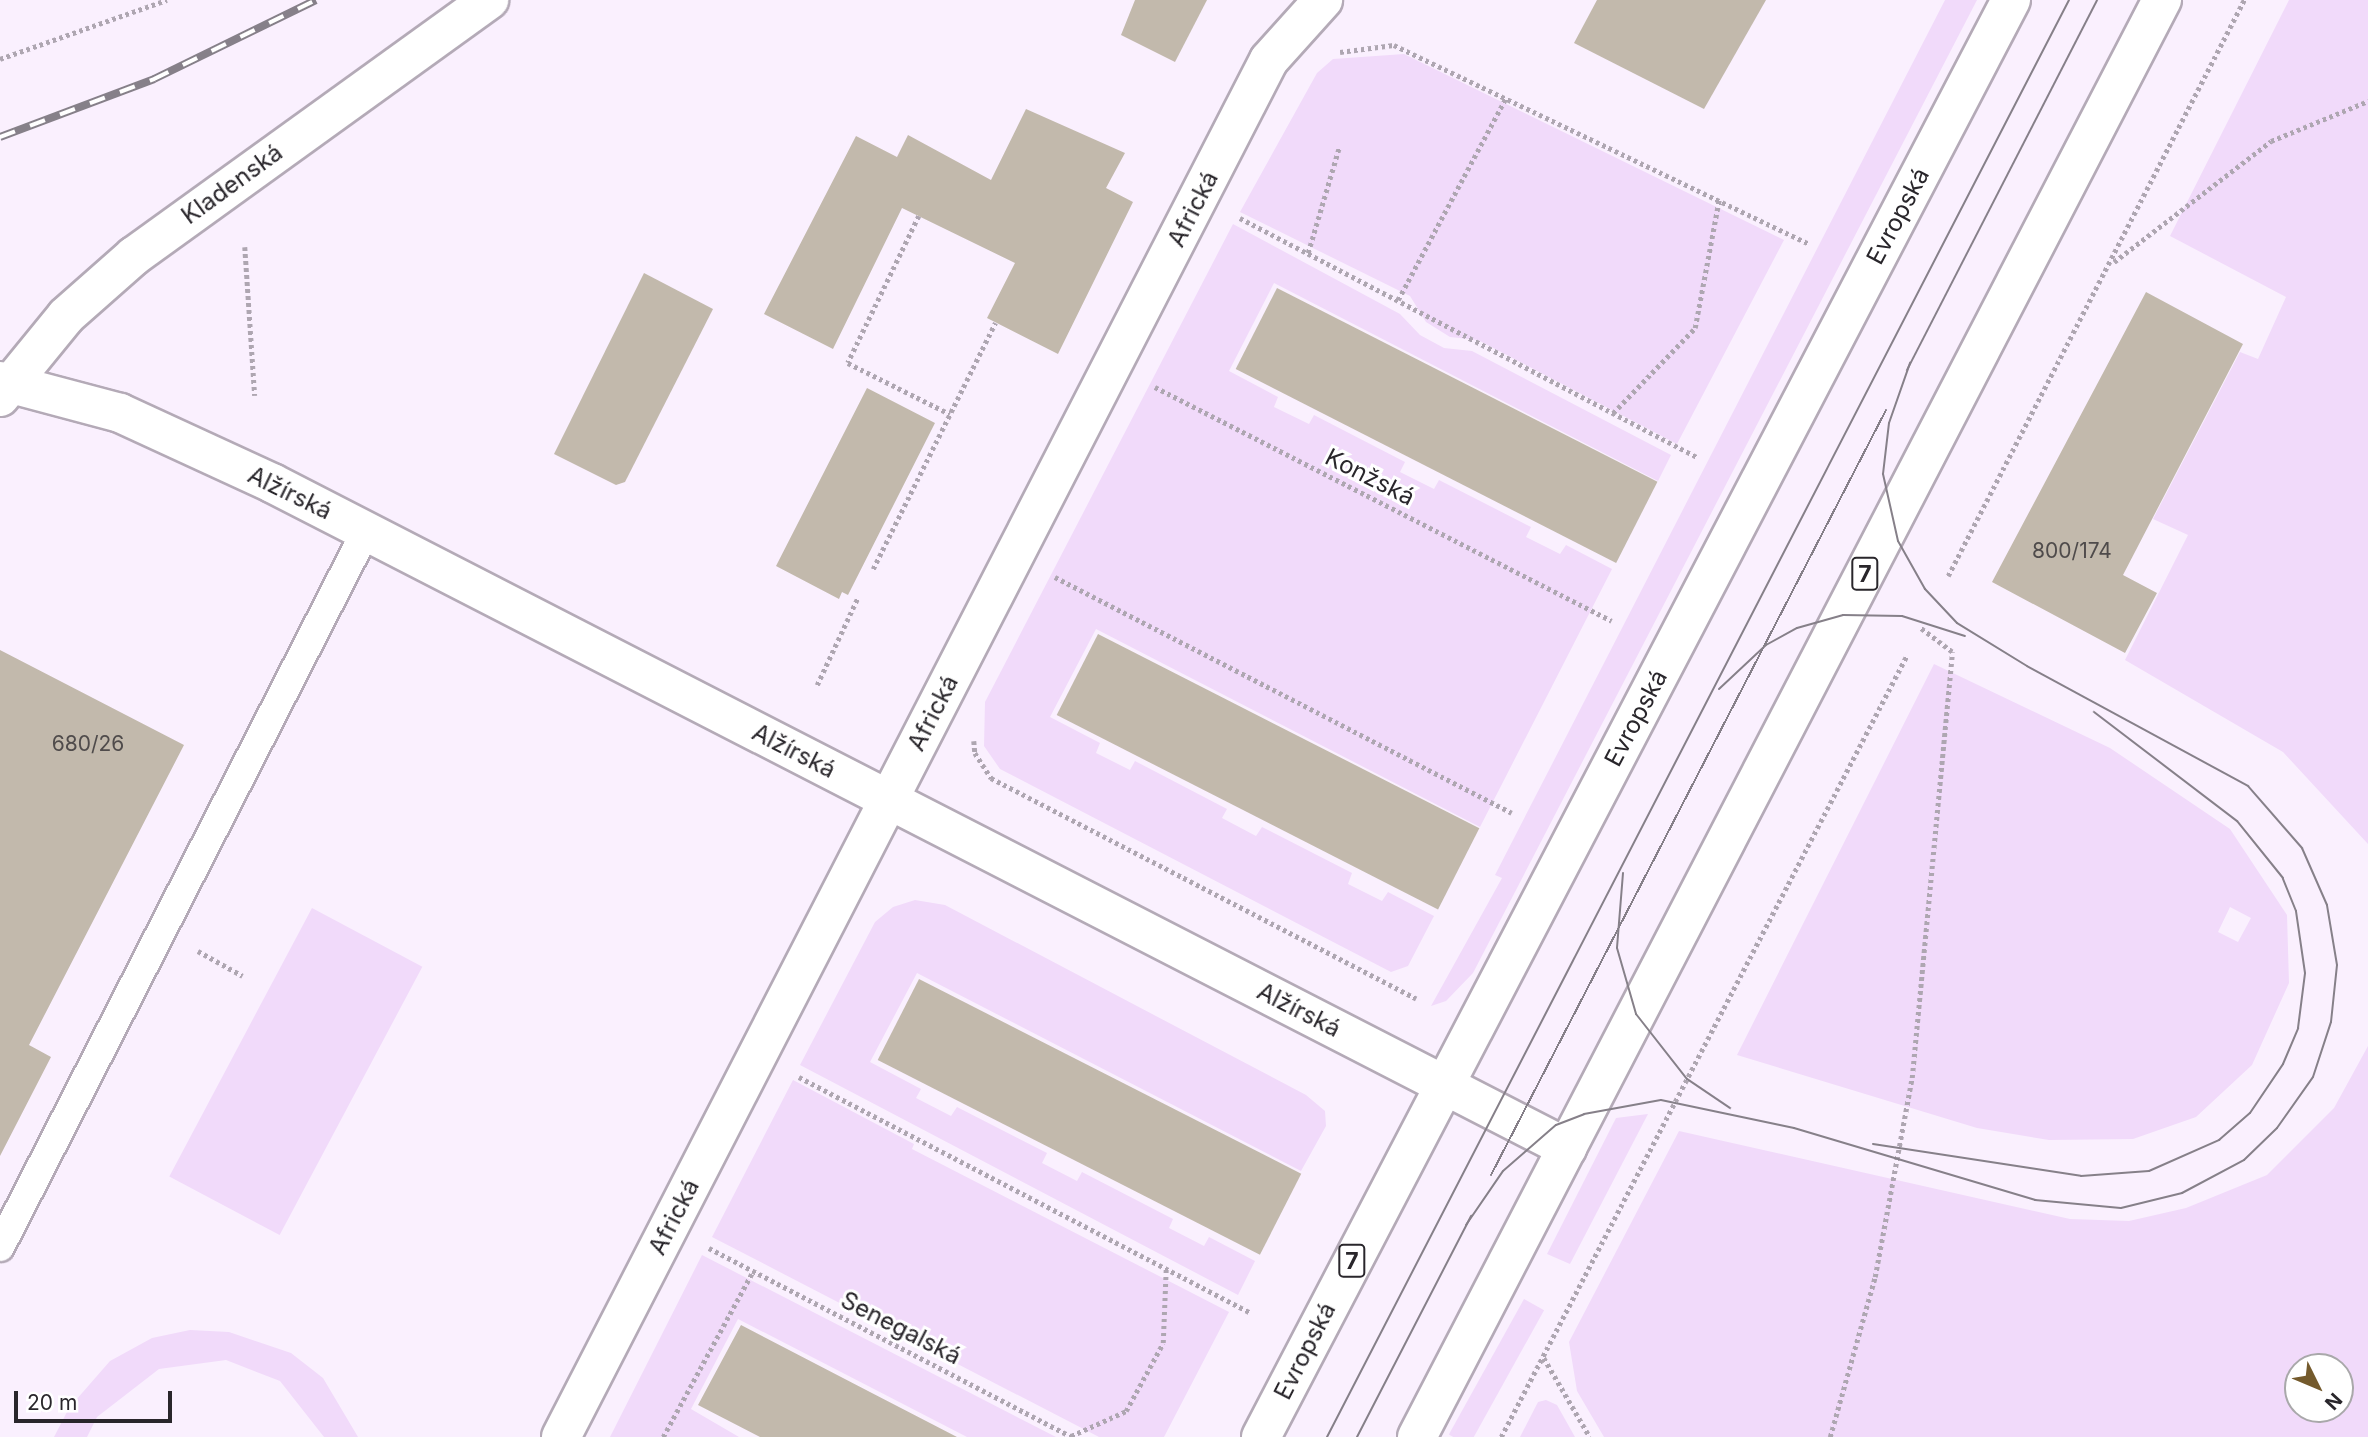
<!DOCTYPE html>
<meta charset="utf-8">
<style>
body{margin:0}
#map{position:relative;width:2368px;height:1437px;overflow:hidden;background:#faf0fe;font-family:Inter,sans-serif}
div>[style]{position:absolute}
.green>*{inset:0;background:#f1dafa;transform-origin:0 0}
.building>*{inset:0;background:#c2b9ac;transform-origin:0 0}
.path>*{height:4.5px;margin-top:-2.25px;transform-origin:0;background:repeating-linear-gradient(90deg,#aea6b1 0 3.5px,transparent 0 7px)}
.roads{filter:drop-shadow(2px 0 #b4aab7) drop-shadow(-2px 0 #b4aab7) drop-shadow(0 2px #b4aab7) drop-shadow(0 -2px #b4aab7)}
.service>*{height:28px;margin:-14px;padding:0 14px;transform-origin:14px;border-radius:14px;background:#fff}
.minor>*{height:38px;margin:-19px;padding:0 19px;transform-origin:19px;border-radius:19px;background:#fff}
.primary>*{height:38px;margin:-19px;padding:0 19px;transform-origin:19px;border-radius:19px;background:#fff}
.tram>*{height:2px;margin:-1px;padding:0 1px;transform-origin:1px;border-radius:1px;background:#868089}
.rail>*{height:8px;margin-top:-4px;transform-origin:0;background:repeating-linear-gradient(90deg,#fff 0 16px,#868089 0 32px);box-sizing:border-box;border-block:2px solid #868089}
span{translate:-50% -50%;white-space:nowrap;text-align:center;line-height:1.15;-webkit-text-stroke:6px #fff;paint-order:stroke}
.number-label{font-size:21px;color:#4f4b4b}
.number-label span{-webkit-text-stroke-width:0}
.shield-label span{padding:2px 5px;background:#fff;border:2px solid;border-radius:5px;-webkit-text-stroke-width:0}
.shield-label{font-size:23px;color:#29262b;font-weight:700}
.street-label{font-size:24px;color:#29262b}
.north{position:absolute;left:2284px;top:1353px;width:70px;height:70px;box-sizing:border-box;background:#fff;border:2px solid #a9a8aa;border-radius:50%;rotate:133deg;font-size:19px;font-weight:700;line-height:28px;text-align:center;color:#29262b}
.north::after{content:'';display:block;margin:auto;width:24px;height:32px;background:#745a2c;clip-path:polygon(50% 0,100% 100%,50% 72%,0 100%)}
.scale{position:absolute;left:14px;top:1391px;width:158px;height:32px;box-sizing:border-box;border:4px solid #29262b;border-top:0;padding-left:9px;font-size:21px;line-height:24px;white-space:nowrap;color:#29262b;-webkit-text-stroke:5px #fff;paint-order:stroke}
</style>
<div id="map">
<div class="green">
<i style="clip-path:polygon(1945px 0,1977px 0,1473px 973px,1446px 1001px,1431px 1006px,1502px 878px,1495px 875px)"></i>
<i style="clip-path:polygon(2289px 0,2368px 0,2368px 844px,2283px 752px,2125px 660px,2188px 535px,2153px 519px,2240px 352px,2258px 359px,2286px 297px,2170px 236px)"></i>
<i style="clip-path:polygon(1404px 54px,1784px 240px,1677px 444px,1478px 340px,1450px 337px,1426px 322px,1410px 296px,1240px 212px,1317px 73px,1333px 59px)"></i>
<i style="clip-path:polygon(1233px 224px,1400px 314px,1420px 335px,1444px 348px,1472px 351px,1671px 455px,1658px 481px,1274px 283px,1229px 371px,1278px 397px,1274px 407px,1309px 424px,1314px 415px,1405px 462px,1400px 472px,1434px 489px,1439px 480px,1531px 527px,1526px 537px,1560px 554px,1566px 545px,1612px 569px,1480px 827px,1096px 629px,1050px 717px,1100px 743px,1096px 753px,1130px 770px,1135px 761px,1227px 809px,1222px 818px,1256px 836px,1262px 827px,1352px 873px,1348px 884px,1382px 901px,1388px 892px,1434px 916px,1408px 966px,1391px 972px,1000px 769px,984px 746px,985px 702px)"></i>
<i style="clip-path:polygon(evenodd,1934px 664px,2110px 748px,2230px 829px,2287px 915px,2289px 983px,2252px 1065px,2196px 1117px,2133px 1139px,2049px 1140px,1977px 1128px,1737px 1055px,1934px 664px,2230px 907px,2251px 918px,2238px 942px,2218px 932px,2230px 907px)"></i>
<i style="clip-path:polygon(915px 900px,945px 905px,1306px 1095px,1325px 1111px,1326px 1126px,1301px 1171px,917px 973px,870px 1062px,921px 1089px,916px 1098px,951px 1116px,957px 1107px,1047px 1153px,1042px 1163px,1077px 1181px,1082px 1172px,1173px 1219px,1169px 1228px,1204px 1246px,1209px 1237px,1255px 1261px,1238px 1295px,800px 1065px,875px 922px,893px 907px)"></i>
<i style="left:312px;top:908px;width:125px;height:304px;rotate:28deg"></i>
<i style="clip-path:polygon(evenodd,2368px 1046px,2368px 1437px,1604px 1437px,1577px 1391px,1569px 1342px,1679px 1131px,2070px 1219px,2129px 1221px,2186px 1208px,2267px 1175px,2334px 1108px,2368px 1046px,2340px 1367px,2340px 1409px,2298px 1409px,2298px 1367px,2340px 1367px)"></i>
<i style="clip-path:polygon(793px 1080px,914px 1144px,912px 1149px,1229px 1312px,1164px 1437px,1099px 1437px,712px 1237px)"></i>
<i style="clip-path:polygon(1648px 1114px,1570px 1264px,1547px 1254px,1616px 1118px)"></i>
<i style="clip-path:polygon(702px 1255px,1056px 1437px,967px 1437px,738px 1319px,691px 1409px,739px 1437px,610px 1437px)"></i>
<i style="left:1524px;top:1299px;width:23px;height:155px;rotate:29deg"></i>
<i style="clip-path:polygon(190px 1330px,229px 1332px,291px 1353px,323px 1378px,358px 1437px,324px 1437px,280px 1381px,226px 1360px,159px 1369px,97px 1417px,87px 1437px,54px 1437px,69px 1408px,110px 1361px,152px 1338px)"></i>
<i style="clip-path:polygon(1546px 1400px,1557px 1405px,1575px 1437px,1520px 1437px,1538px 1402px)"></i>
</div>
<div class="building">
<i style="clip-path:polygon(1135px 0,1207px 0,1175px 62px,1121px 35px)"></i>
<i style="clip-path:polygon(1597px 0,1766px 0,1704px 109px,1574px 43px)"></i>
<i style="clip-path:polygon(1026px 109px,1125px 153px,1106px 188px,1133px 202px,1058px 354px,987px 318px,1015px 263px,902px 208px,833px 349px,764px 314px,856px 136px,897px 157px,908px 135px,991px 180px)"></i>
<i style="clip-path:polygon(644px 273px,713px 309px,625px 482px,616px 485px,554px 454px)"></i>
<i style="left:1277px;top:288px;width:427px;height:91px;rotate:27deg"></i>
<i style="clip-path:polygon(2146px 292px,2243px 344px,2123px 575px,2157px 593px,2125px 653px,1992px 582px)"></i>
<i style="clip-path:polygon(867px 388px,935px 423px,848px 595px,842px 592px,839px 599px,776px 566px)"></i>
<i style="left:1098px;top:634px;width:428px;height:91px;rotate:27deg"></i>
<i style="clip-path:polygon(0 650px,184px 745px,29px 1045px,51px 1057px,0 1156px)"></i>
<i style="left:919px;top:979px;width:429px;height:91px;rotate:27deg"></i>
<i style="clip-path:polygon(741px 1325px,868px 1391px,957px 1437px,760px 1437px,698px 1405px)"></i>
</div>
<div class="path">
<i style="left:1340px;top:52px;width:54px;rotate:-7.4deg"></i>
<i style="left:1394px;top:45px;width:459px;rotate:25.6deg"></i>
<i style="left:0;top:59px;width:177px;rotate:-19.5deg"></i>
<i style="left:919px;top:216px;width:163px;rotate:115.8deg"></i>
<i style="left:848px;top:363px;width:114px;rotate:26.6deg"></i>
<i style="left:1240px;top:218px;width:516px;rotate:27.61deg"></i>
<i style="left:245px;top:247px;width:149px;rotate:86.2deg"></i>
<i style="left:1308px;top:253px;width:109px;rotate:-73.6deg"></i>
<i style="left:2114px;top:262px;width:198px;rotate:-37.6deg"></i>
<i style="left:2271px;top:141px;width:105px;rotate:-22.4deg"></i>
<i style="left:1398px;top:300px;width:229px;rotate:-61.9deg"></i>
<i style="left:1155px;top:387px;width:513px;rotate:27.11deg"></i>
<i style="left:1613px;top:413px;width:118px;rotate:-46deg"></i>
<i style="left:1695px;top:328px;width:130px;rotate:-79.4deg"></i>
<i style="left:873px;top:569px;width:275px;rotate:-63.6deg"></i>
<i style="left:1948px;top:576px;width:648px;rotate:-62.8deg"></i>
<i style="left:1055px;top:577px;width:514px;rotate:27.31deg"></i>
<i style="left:817px;top:685px;width:97px;rotate:-65deg"></i>
<i style="left:974px;top:741px;width:12px;rotate:85deg"></i>
<i style="left:975px;top:753px;width:30px;rotate:57deg"></i>
<i style="left:991px;top:778px;width:479px;rotate:27.4deg"></i>
<i style="left:198px;top:951px;width:51px;rotate:29.1deg"></i>
<i style="left:799px;top:1077px;width:510px;rotate:27.57deg"></i>
<i style="left:709px;top:1248px;width:409px;rotate:27.5deg"></i>
<i style="left:1544px;top:1358px;width:91px;rotate:59.8deg"></i>
<i style="left:1071px;top:1436px;width:60px;rotate:-24.4deg"></i>
<i style="left:1126px;top:1411px;width:77px;rotate:-61.4deg"></i>
<i style="left:1163px;top:1343px;width:74px;rotate:-87.7deg"></i>
<i style="left:663px;top:1437px;width:189px;rotate:-61.5deg"></i>
<i style="left:1501px;top:1437px;width:881px;rotate:-62.56deg"></i>
<i style="left:1830px;top:1437px;width:166px;rotate:-74.3deg"></i>
<i style="left:1875px;top:1277px;width:202px;rotate:-79.5deg"></i>
<i style="left:1912px;top:1078px;width:428px;rotate:-84.6deg"></i>
<i style="left:1952px;top:652px;width:39px;rotate:-143deg"></i>
</div>
<div class="roads">
<div class="service">
<i style="left:0;top:1247px;width:804px;rotate:-62.93deg"></i>
</div>
<div class="minor">
<i style="left:0;top:381px;width:124px;rotate:14.9deg"></i>
<i style="left:120px;top:413px;width:167px;rotate:24.7deg"></i>
<i style="left:272px;top:483px;width:1456px;rotate:27.18deg"></i>
<i style="left:0;top:397px;width:104px;rotate:-50.8deg"></i>
<i style="left:66px;top:316px;width:91px;rotate:-41.4deg"></i>
<i style="left:134px;top:256px;width:438px;rotate:-35.8deg"></i>
<i style="left:561px;top:1437px;width:1548px;rotate:-62.79deg"></i>
<i style="left:1269px;top:60px;width:81px;rotate:-48deg"></i>
</div>
<div class="primary">
<i style="left:1261px;top:1437px;width:1621px;rotate:-62.44deg"></i>
<i style="left:1417px;top:1437px;width:1619px;rotate:-62.6deg"></i>
</div>
</div>
<div class="tram">
<i style="left:1907px;top:370px;width:416px;rotate:-62.8deg"></i>
<i style="left:1719px;top:689px;width:64px;rotate:-43.1deg"></i>
<i style="left:1766px;top:645px;width:35px;rotate:-29deg"></i>
<i style="left:1797px;top:628px;width:48px;rotate:-15.8deg"></i>
<i style="left:1843px;top:615px;width:59px;rotate:1deg"></i>
<i style="left:1902px;top:616px;width:66px;rotate:17.6deg"></i>
<i style="left:1623px;top:873px;width:75px;rotate:94.6deg"></i>
<i style="left:1617px;top:948px;width:69px;rotate:73.9deg"></i>
<i style="left:1636px;top:1014px;width:83px;rotate:51.9deg"></i>
<i style="left:1687px;top:1079px;width:52px;rotate:34deg"></i>
<i style="left:1873px;top:1144px;width:210px;rotate:8.7deg"></i>
<i style="left:2081px;top:1176px;width:68px;rotate:-4.2deg"></i>
<i style="left:2149px;top:1171px;width:77px;rotate:-23.9deg"></i>
<i style="left:2219px;top:1140px;width:41px;rotate:-41.1deg"></i>
<i style="left:2250px;top:1113px;width:59px;rotate:-56deg"></i>
<i style="left:2283px;top:1064px;width:39px;rotate:-67deg"></i>
<i style="left:2298px;top:1028px;width:55px;rotate:-82.7deg"></i>
<i style="left:2305px;top:973px;width:63px;rotate:-98.3deg"></i>
<i style="left:2296px;top:911px;width:35px;rotate:-112deg"></i>
<i style="left:2283px;top:878px;width:73px;rotate:-128.9deg"></i>
<i style="left:2237px;top:821px;width:180px;rotate:-142.7deg"></i>
<i style="left:1491px;top:1175px;width:861px;rotate:-62.69deg"></i>
<i style="left:1466px;top:1225px;width:65px;rotate:-55.6deg"></i>
<i style="left:1503px;top:1171px;width:70px;rotate:-41deg"></i>
<i style="left:1556px;top:1125px;width:30px;rotate:-21deg"></i>
<i style="left:1584px;top:1114px;width:78px;rotate:-10.3deg"></i>
<i style="left:1661px;top:1100px;width:136px;rotate:11.9deg"></i>
<i style="left:1794px;top:1128px;width:252px;rotate:16.6deg"></i>
<i style="left:2035px;top:1200px;width:86px;rotate:5.3deg"></i>
<i style="left:2121px;top:1208px;width:63px;rotate:-13.8deg"></i>
<i style="left:2182px;top:1193px;width:70px;rotate:-28deg"></i>
<i style="left:2244px;top:1160px;width:46px;rotate:-44.1deg"></i>
<i style="left:2277px;top:1128px;width:62px;rotate:-54.8deg"></i>
<i style="left:2313px;top:1077px;width:58px;rotate:-71.9deg"></i>
<i style="left:2331px;top:1022px;width:57px;rotate:-84deg"></i>
<i style="left:2337px;top:965px;width:61px;rotate:-99.5deg"></i>
<i style="left:2327px;top:905px;width:62px;rotate:-113.7deg"></i>
<i style="left:2302px;top:848px;width:82px;rotate:-131.1deg"></i>
<i style="left:2248px;top:786px;width:251px;rotate:-151.5deg"></i>
<i style="left:2027px;top:666px;width:82px;rotate:-148.4deg"></i>
<i style="left:1957px;top:623px;width:47px;rotate:-133.3deg"></i>
<i style="left:1925px;top:589px;width:55px;rotate:-119.4deg"></i>
<i style="left:1898px;top:541px;width:69px;rotate:-102.6deg"></i>
<i style="left:1883px;top:474px;width:51px;rotate:-83.3deg"></i>
<i style="left:1889px;top:423px;width:64px;rotate:-70.7deg"></i>
<i style="left:1327px;top:1437px;width:1617px;rotate:-62.69deg"></i>
<i style="left:1357px;top:1437px;width:249px;rotate:-62.7deg"></i>
</div>
<div class="rail">
<i style="left:0;top:137px;width:165px;rotate:-20.6deg"></i>
<i style="left:154px;top:79px;width:180px;rotate:-26deg"></i>
</div>
<div class="number-label">
<span style="left:2072px;top:551px">800/174</span>
<span style="left:88px;top:744px">680/26</span>
</div>
<div class="shield-label">
<span style="left:1865px;top:574px">7</span>
<span style="left:1352px;top:1261px">7</span>
</div>
<div class="street-label">
<span style="left:232px;top:184px;rotate:-36deg">Kladenská</span>
<span style="left:1193px;top:209px;rotate:-63deg">Africká</span>
<span style="left:1898px;top:216px;rotate:-62deg">Evropská</span>
<span style="left:1370px;top:477px;rotate:27deg">Konžská</span>
<span style="left:290px;top:493px;rotate:26deg">Alžírská</span>
<span style="left:933px;top:713px;rotate:-63deg">Africká</span>
<span style="left:1636px;top:718px;rotate:-62deg">Evropská</span>
<span style="left:794px;top:751px;rotate:27deg">Alžírská</span>
<span style="left:1299px;top:1010px;rotate:27deg">Alžírská</span>
<span style="left:674px;top:1217px;rotate:-63deg">Africká</span>
<span style="left:901px;top:1328px;rotate:27deg">Senegalská</span>
<span style="left:1305px;top:1351px;rotate:-63deg">Evropská</span>
</div>
<div class="north">N</div>
<div class="scale">20 m</div>
</div>
